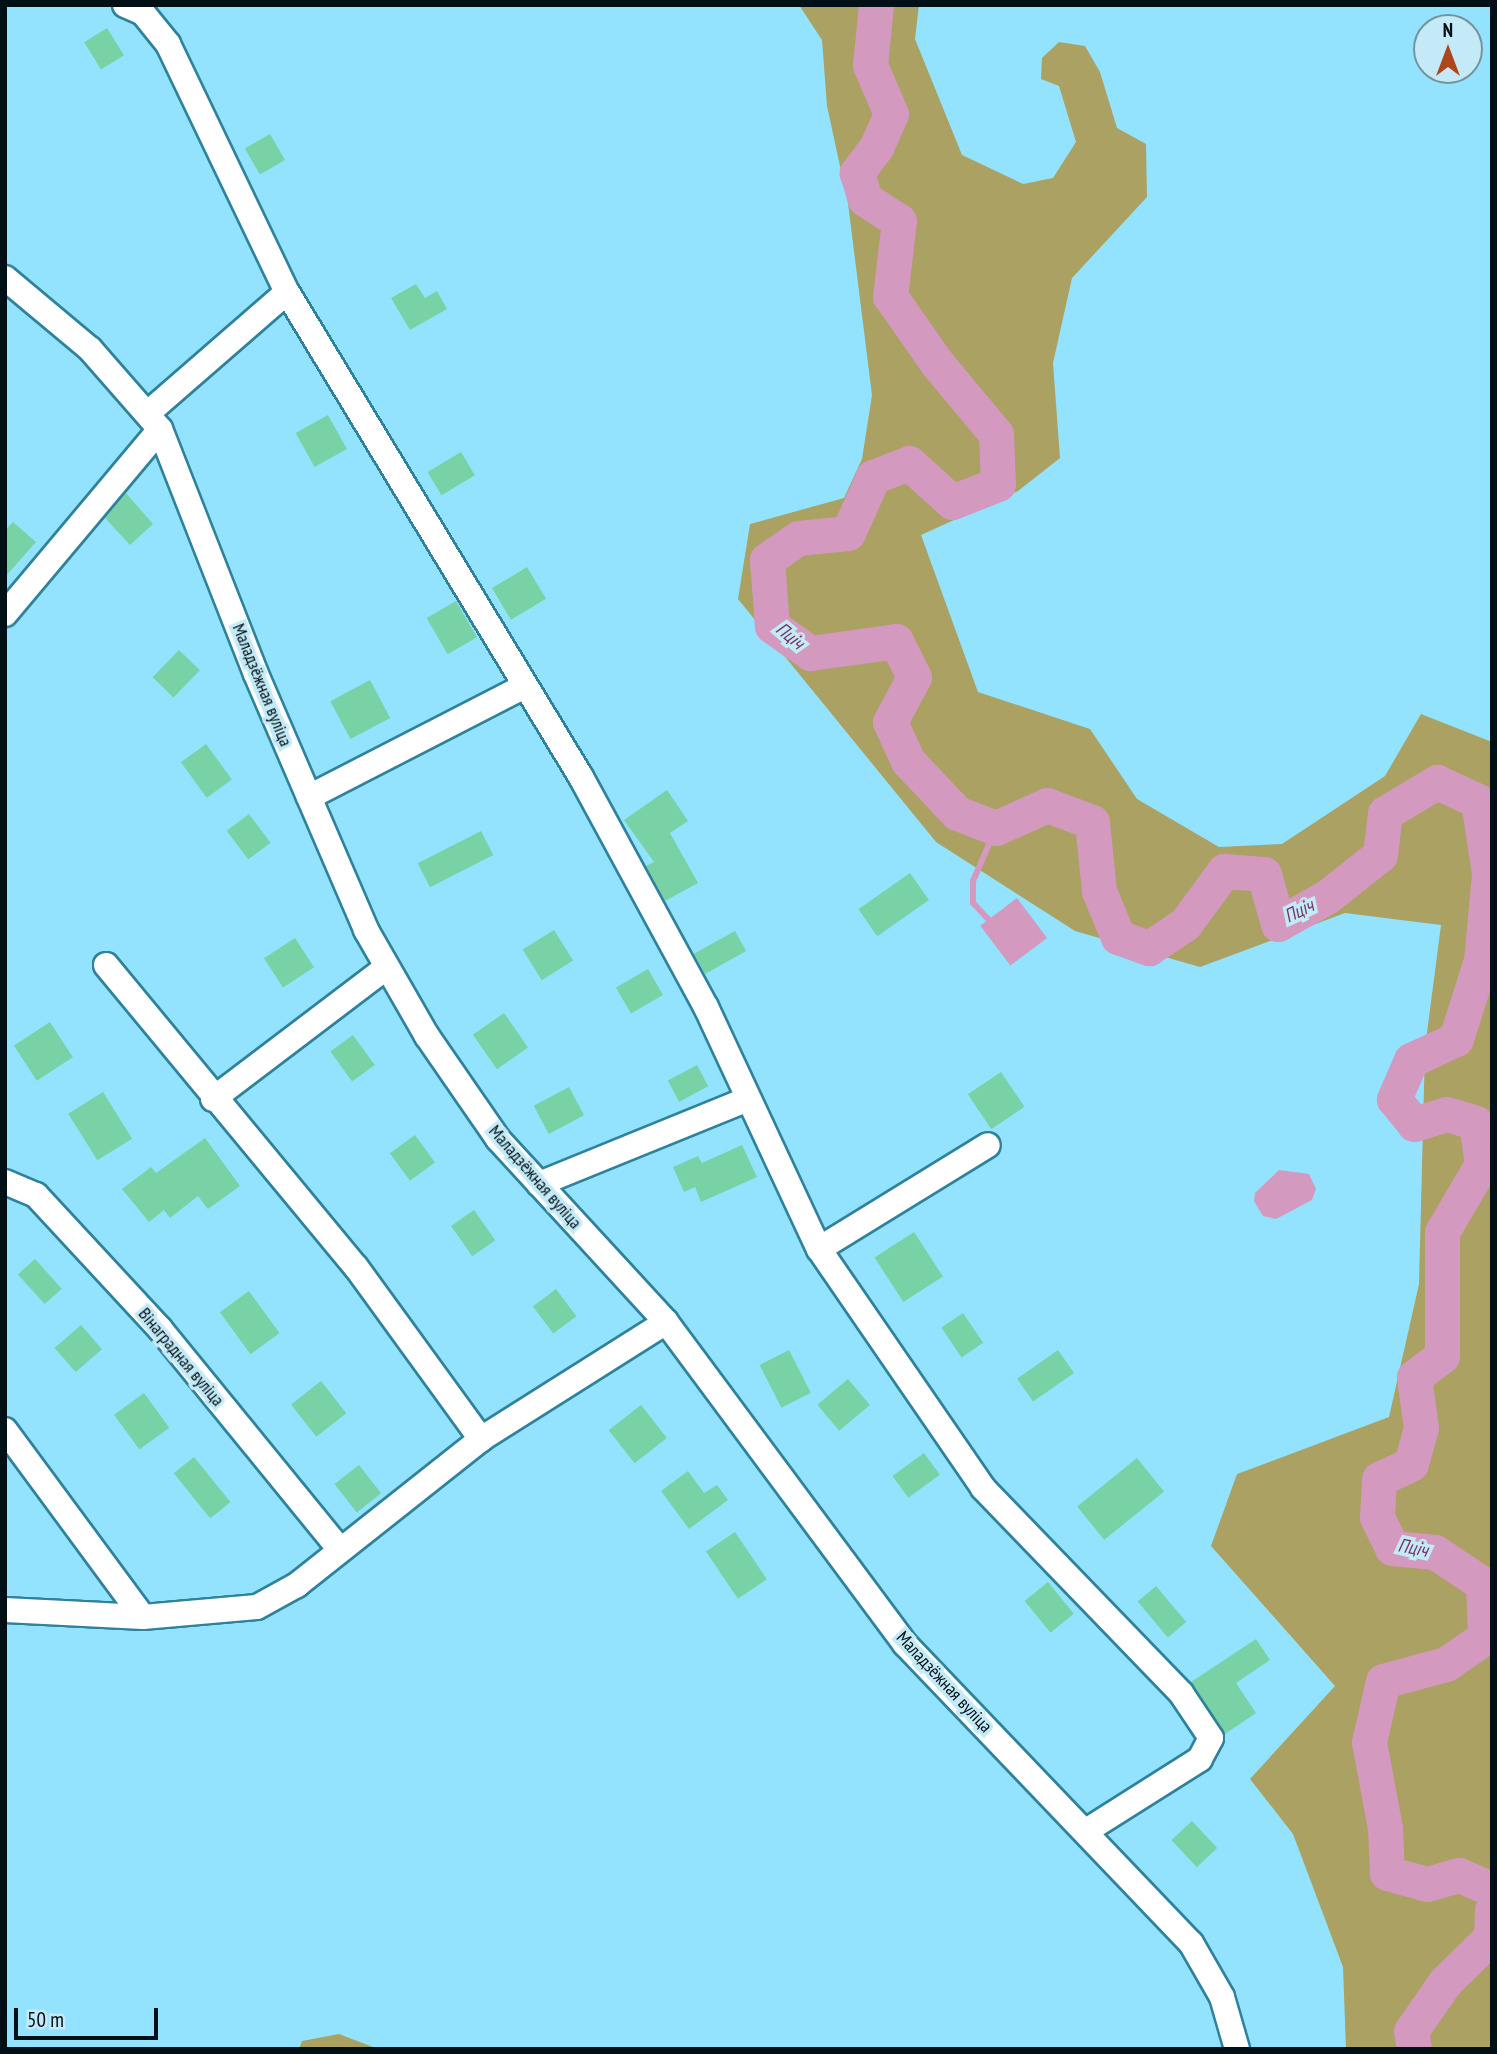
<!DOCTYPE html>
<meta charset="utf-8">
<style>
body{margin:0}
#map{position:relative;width:1497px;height:2054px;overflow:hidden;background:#93e3fe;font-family:"PT Sans Narrow",sans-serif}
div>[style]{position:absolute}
.forest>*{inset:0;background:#aaa162}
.water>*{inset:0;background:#d399be;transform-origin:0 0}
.stream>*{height:6px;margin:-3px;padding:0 3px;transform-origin:3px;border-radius:3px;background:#d399be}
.river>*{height:35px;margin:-17.5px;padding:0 17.5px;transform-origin:17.5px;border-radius:17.5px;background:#d399be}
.building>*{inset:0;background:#78d2a5;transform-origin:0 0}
.roads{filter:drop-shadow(2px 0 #2f829b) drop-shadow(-2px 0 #2f829b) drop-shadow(0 2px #2f829b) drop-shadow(0 -2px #2f829b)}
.minor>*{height:24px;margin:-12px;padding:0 12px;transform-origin:12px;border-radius:12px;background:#fff}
span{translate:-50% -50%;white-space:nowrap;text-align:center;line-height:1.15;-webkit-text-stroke:7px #c4eaf7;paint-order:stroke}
.street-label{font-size:18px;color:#001016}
.water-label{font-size:19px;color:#793464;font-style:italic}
.frame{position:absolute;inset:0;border:7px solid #001016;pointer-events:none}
.north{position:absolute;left:1413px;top:14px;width:70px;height:70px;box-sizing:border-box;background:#c4eaf7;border:2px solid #76939d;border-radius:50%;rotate:0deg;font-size:19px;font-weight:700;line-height:28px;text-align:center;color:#001016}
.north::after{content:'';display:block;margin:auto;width:24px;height:32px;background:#ac461b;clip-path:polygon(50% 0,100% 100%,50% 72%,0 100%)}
.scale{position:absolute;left:14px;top:2008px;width:144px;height:32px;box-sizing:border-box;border:4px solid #001016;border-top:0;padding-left:9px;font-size:21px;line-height:24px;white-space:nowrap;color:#001016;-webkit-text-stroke:5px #c4eaf7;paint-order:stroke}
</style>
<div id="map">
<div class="forest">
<i style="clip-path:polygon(799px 5px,919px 5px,915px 39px,962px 155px,1023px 184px,1053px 178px,1076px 142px,1059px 86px,1041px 79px,1042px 58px,1059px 42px,1085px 46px,1100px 72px,1117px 128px,1146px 144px,1147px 197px,1072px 278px,1053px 363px,1060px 458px,1018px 491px,921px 535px,978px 692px,1090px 729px,1137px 799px,1219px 847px,1282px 844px,1385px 776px,1421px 714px,1492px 742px,1492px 2049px,1346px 2049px,1343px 1967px,1293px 1834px,1250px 1779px,1335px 1686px,1211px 1546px,1237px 1474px,1389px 1417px,1419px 1284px,1425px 1048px,1441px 925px,1345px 913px,1200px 967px,1075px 931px,936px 842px,738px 599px,750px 524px,844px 498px,862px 459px,872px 395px,848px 203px,827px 106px,822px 40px)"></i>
<i style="clip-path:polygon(339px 2034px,378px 2049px,299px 2049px,302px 2041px)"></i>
</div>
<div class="water">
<i style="left:1017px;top:898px;width:50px;height:46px;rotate:53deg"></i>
<i style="clip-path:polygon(1279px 1170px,1309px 1174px,1316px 1189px,1312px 1200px,1276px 1219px,1263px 1216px,1254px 1201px,1255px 1193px)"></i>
</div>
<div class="stream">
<i style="left:989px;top:920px;width:23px;rotate:-133deg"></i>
<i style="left:973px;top:903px;width:22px;rotate:-90deg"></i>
<i style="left:973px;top:881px;width:58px;rotate:-66.5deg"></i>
</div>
<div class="river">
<i style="left:876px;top:5px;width:60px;rotate:95.7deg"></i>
<i style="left:870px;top:65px;width:53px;rotate:66.8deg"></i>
<i style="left:891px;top:114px;width:35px;rotate:114deg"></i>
<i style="left:877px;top:146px;width:34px;rotate:127deg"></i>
<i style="left:857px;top:173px;width:27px;rotate:73deg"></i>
<i style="left:865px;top:199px;width:40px;rotate:32.9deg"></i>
<i style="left:899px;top:221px;width:76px;rotate:96.8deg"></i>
<i style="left:890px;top:296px;width:80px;rotate:55.1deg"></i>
<i style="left:936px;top:362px;width:94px;rotate:50.2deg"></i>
<i style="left:996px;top:434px;width:50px;rotate:87.7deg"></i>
<i style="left:998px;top:484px;width:49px;rotate:158.6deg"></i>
<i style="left:952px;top:502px;width:58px;rotate:-137.8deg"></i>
<i style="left:909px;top:463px;width:39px;rotate:159deg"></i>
<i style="left:873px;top:477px;width:61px;rotate:114.1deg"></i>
<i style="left:848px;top:533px;width:50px;rotate:174.3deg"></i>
<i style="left:798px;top:538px;width:38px;rotate:145deg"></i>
<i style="left:767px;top:560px;width:66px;rotate:85.7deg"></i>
<i style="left:772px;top:626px;width:47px;rotate:35.4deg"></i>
<i style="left:810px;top:653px;width:87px;rotate:-7.9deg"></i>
<i style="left:896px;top:641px;width:40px;rotate:63.4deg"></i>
<i style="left:914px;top:677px;width:51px;rotate:118.1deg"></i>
<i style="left:890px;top:722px;width:43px;rotate:65.2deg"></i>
<i style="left:908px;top:761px;width:71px;rotate:46.7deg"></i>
<i style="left:957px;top:813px;width:42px;rotate:21deg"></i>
<i style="left:996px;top:828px;width:56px;rotate:-24.3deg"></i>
<i style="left:1047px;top:805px;width:48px;rotate:20.7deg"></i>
<i style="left:1092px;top:822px;width:69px;rotate:84.2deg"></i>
<i style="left:1099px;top:891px;width:50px;rotate:67.6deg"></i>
<i style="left:1118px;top:937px;width:33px;rotate:20deg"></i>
<i style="left:1149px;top:948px;width:43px;rotate:-33.7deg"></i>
<i style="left:1185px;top:924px;width:66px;rotate:-53.7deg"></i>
<i style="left:1224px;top:871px;width:40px;rotate:4.3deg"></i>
<i style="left:1264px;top:874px;width:52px;rotate:74.4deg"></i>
<i style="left:1278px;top:924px;width:57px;rotate:-29.2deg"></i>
<i style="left:1328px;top:896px;width:66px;rotate:-38.3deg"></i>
<i style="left:1380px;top:855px;width:42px;rotate:-83.2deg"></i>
<i style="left:1385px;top:813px;width:61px;rotate:-30.8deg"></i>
<i style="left:1437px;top:782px;width:45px;rotate:24.9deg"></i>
<i style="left:1478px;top:801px;width:74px;rotate:81.4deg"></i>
<i style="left:1489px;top:874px;width:86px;rotate:95.3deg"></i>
<i style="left:1481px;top:960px;width:83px;rotate:107.6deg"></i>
<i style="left:1456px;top:1039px;width:50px;rotate:155deg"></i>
<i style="left:1411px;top:1060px;width:43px;rotate:113.6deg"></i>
<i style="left:1394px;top:1099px;width:32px;rotate:51deg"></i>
<i style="left:1414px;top:1124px;width:34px;rotate:-17deg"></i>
<i style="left:1447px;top:1114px;width:30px;rotate:17deg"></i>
<i style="left:1476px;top:1123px;width:41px;rotate:81.7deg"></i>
<i style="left:1482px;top:1164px;width:79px;rotate:120.5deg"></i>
<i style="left:1442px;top:1232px;width:124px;rotate:90deg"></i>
<i style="left:1442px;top:1356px;width:35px;rotate:143deg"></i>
<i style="left:1414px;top:1377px;width:51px;rotate:82.2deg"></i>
<i style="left:1421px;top:1428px;width:37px;rotate:106deg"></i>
<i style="left:1411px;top:1464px;width:35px;rotate:155deg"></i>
<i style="left:1379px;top:1479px;width:38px;rotate:93deg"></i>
<i style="left:1377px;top:1517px;width:34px;rotate:64deg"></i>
<i style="left:1392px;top:1548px;width:43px;rotate:5.3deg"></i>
<i style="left:1435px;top:1552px;width:58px;rotate:33.7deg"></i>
<i style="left:1483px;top:1584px;width:53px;rotate:87.8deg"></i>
<i style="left:1485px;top:1637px;width:47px;rotate:145.3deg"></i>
<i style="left:1446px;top:1664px;width:65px;rotate:164.9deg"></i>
<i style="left:1383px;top:1681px;width:63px;rotate:102.9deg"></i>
<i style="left:1369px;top:1742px;width:87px;rotate:79.5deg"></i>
<i style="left:1385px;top:1828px;width:45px;rotate:87.5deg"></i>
<i style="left:1387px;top:1873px;width:41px;rotate:15.4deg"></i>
<i style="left:1427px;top:1884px;width:33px;rotate:-16deg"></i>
<i style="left:1459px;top:1875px;width:36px;rotate:23deg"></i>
<i style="left:1414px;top:2049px;width:18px;rotate:-99deg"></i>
<i style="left:1411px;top:2031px;width:60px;rotate:-55.2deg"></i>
<i style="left:1445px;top:1982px;width:64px;rotate:-44.4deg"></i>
<i style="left:1491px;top:1937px;width:27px;rotate:-88deg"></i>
</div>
<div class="building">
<i style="left:107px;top:28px;width:32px;height:27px;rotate:58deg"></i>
<i style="left:270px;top:134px;width:30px;height:29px;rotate:60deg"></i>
<i style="clip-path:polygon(416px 284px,425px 298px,437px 291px,447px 309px,410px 330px,391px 298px)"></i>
<i style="left:328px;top:415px;width:39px;height:37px;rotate:61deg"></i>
<i style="left:461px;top:452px;width:27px;height:39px;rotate:59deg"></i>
<i style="clip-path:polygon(126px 493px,153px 524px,130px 545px,105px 518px)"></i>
<i style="clip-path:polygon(13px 522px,36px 542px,5px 577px,5px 530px)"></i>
<i style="left:527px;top:567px;width:37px;height:41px;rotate:59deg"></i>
<i style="left:456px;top:601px;width:42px;height:34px;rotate:60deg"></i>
<i style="left:179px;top:650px;width:29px;height:38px;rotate:44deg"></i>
<i style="left:370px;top:680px;width:43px;height:45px;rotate:62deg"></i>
<i style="left:206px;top:744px;width:44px;height:31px;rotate:54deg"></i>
<i style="clip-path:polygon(667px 790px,688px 821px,670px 833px,698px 883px,665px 901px,646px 866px,654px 862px,624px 820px)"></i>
<i style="left:249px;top:814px;width:36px;height:28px;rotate:53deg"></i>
<i style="left:481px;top:831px;width:27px;height:71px;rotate:63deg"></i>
<i style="left:910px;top:873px;width:33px;height:63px;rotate:55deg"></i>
<i style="left:554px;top:930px;width:36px;height:37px;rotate:58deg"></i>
<i style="left:735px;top:931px;width:23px;height:47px;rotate:61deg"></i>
<i style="left:295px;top:938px;width:35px;height:37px;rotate:57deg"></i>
<i style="left:648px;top:969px;width:30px;height:37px;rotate:60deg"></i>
<i style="left:504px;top:1013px;width:42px;height:38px;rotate:55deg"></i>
<i style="left:50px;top:1022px;width:42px;height:43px;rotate:57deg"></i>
<i style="left:353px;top:1035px;width:37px;height:28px;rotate:54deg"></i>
<i style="left:697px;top:1065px;width:24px;height:33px;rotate:62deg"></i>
<i style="left:1001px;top:1072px;width:42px;height:40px;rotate:56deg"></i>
<i style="left:569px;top:1087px;width:32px;height:40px;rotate:62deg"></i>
<i style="left:103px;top:1092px;width:55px;height:41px;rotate:58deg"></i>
<i style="left:415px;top:1135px;width:34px;height:31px;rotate:54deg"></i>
<i style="clip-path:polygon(205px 1138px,240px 1186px,208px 1209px,198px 1196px,170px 1218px,164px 1210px,149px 1222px,122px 1189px,151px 1167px,156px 1173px)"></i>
<i style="clip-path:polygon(742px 1145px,757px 1177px,701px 1202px,695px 1187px,684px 1192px,673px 1167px,698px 1156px,702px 1163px)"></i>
<i style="left:474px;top:1210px;width:37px;height:28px;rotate:55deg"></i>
<i style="left:914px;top:1232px;width:53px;height:47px;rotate:57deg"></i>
<i style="left:35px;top:1259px;width:40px;height:23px;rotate:48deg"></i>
<i style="left:556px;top:1289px;width:34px;height:29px;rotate:53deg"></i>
<i style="left:249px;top:1291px;width:52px;height:36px;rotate:54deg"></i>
<i style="left:963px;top:1313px;width:36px;height:26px;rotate:56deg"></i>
<i style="left:81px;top:1325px;width:32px;height:35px;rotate:49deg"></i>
<i style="left:789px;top:1350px;width:48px;height:33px;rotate:63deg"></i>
<i style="left:1058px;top:1350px;width:28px;height:50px;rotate:55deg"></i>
<i style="left:848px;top:1379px;width:34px;height:40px;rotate:50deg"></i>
<i style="left:321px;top:1381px;width:41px;height:38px;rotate:52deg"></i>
<i style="left:144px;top:1393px;width:43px;height:37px;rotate:54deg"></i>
<i style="left:641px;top:1405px;width:42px;height:41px;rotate:52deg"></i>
<i style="left:924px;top:1453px;width:27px;height:39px;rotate:54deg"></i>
<i style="left:194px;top:1457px;width:58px;height:26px;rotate:51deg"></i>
<i style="left:1137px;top:1458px;width:43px;height:77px;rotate:51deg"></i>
<i style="left:359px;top:1465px;width:36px;height:31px;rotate:52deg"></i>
<i style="clip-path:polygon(688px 1471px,704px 1493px,717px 1485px,728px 1500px,689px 1529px,661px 1491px)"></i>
<i style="left:735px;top:1532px;width:57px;height:35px;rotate:56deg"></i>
<i style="left:1048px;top:1582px;width:41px;height:30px;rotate:51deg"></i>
<i style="left:1156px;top:1586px;width:47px;height:24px;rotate:50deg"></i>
<i style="clip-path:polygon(1256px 1639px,1270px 1660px,1236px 1683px,1256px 1713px,1225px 1734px,1191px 1682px)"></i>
<i style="left:1192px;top:1821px;width:37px;height:28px;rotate:47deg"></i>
</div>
<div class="roads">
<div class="minor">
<i style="left:125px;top:5px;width:20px;rotate:24deg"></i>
<i style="left:143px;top:13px;width:40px;rotate:51deg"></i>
<i style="left:168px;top:44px;width:275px;rotate:64.4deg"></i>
<i style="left:287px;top:292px;width:567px;rotate:58.78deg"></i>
<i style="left:581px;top:777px;width:262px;rotate:61.5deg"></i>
<i style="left:706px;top:1007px;width:267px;rotate:65deg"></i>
<i style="left:819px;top:1249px;width:290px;rotate:55.5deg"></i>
<i style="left:983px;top:1488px;width:285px;rotate:46deg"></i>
<i style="left:1181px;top:1693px;width:54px;rotate:56.3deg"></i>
<i style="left:1211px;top:1738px;width:24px;rotate:118deg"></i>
<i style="left:1200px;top:1759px;width:135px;rotate:147.7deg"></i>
<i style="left:5px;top:278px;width:111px;rotate:39.9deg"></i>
<i style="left:90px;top:349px;width:106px;rotate:48.8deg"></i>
<i style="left:160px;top:429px;width:263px;rotate:68.6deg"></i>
<i style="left:256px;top:674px;width:279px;rotate:66.7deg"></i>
<i style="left:366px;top:930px;width:122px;rotate:60.1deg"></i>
<i style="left:427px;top:1036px;width:125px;rotate:55.4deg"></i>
<i style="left:498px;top:1139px;width:248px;rotate:47.4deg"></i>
<i style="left:666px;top:1322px;width:401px;rotate:53.4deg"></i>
<i style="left:905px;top:1644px;width:414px;rotate:46.3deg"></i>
<i style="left:1191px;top:1943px;width:62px;rotate:60.1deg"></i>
<i style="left:1222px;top:1997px;width:54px;rotate:73.9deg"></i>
<i style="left:148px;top:413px;width:184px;rotate:-41deg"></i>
<i style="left:5px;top:614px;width:241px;rotate:-50deg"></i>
<i style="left:309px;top:797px;width:243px;rotate:-27.2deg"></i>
<i style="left:106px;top:965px;width:392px;rotate:50.4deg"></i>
<i style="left:356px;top:1267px;width:213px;rotate:54deg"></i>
<i style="left:213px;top:1099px;width:218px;rotate:-37.2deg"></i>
<i style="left:5px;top:1182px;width:34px;rotate:23deg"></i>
<i style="left:36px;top:1195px;width:183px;rotate:47.2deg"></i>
<i style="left:160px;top:1329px;width:285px;rotate:50.8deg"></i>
<i style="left:539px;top:1184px;width:226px;rotate:-22.1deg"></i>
<i style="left:819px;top:1249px;width:198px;rotate:-31.6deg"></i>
<i style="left:5px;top:1430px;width:232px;rotate:53.6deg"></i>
<i style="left:5px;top:1610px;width:138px;rotate:2.9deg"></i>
<i style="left:143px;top:1617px;width:114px;rotate:-5deg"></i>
<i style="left:257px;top:1607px;width:46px;rotate:-28.8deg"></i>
<i style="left:297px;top:1585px;width:235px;rotate:-38.4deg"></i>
<i style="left:481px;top:1439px;width:219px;rotate:-32.3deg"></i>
</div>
</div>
<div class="street-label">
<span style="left:262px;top:685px;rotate:68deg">Маладзёжная вуліца</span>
<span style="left:535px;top:1177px;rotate:49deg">Маладзёжная вуліца</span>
<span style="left:181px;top:1357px;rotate:50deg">Вінаградная вуліца</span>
<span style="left:944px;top:1682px;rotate:47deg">Маладзёжная вуліца</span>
</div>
<div class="water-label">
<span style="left:790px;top:636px;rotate:40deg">Пціч</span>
<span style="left:1299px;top:911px;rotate:-26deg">Пціч</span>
<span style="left:1413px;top:1548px;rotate:11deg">Пціч</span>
</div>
<div class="frame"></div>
<div class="north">N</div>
<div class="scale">50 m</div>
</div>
